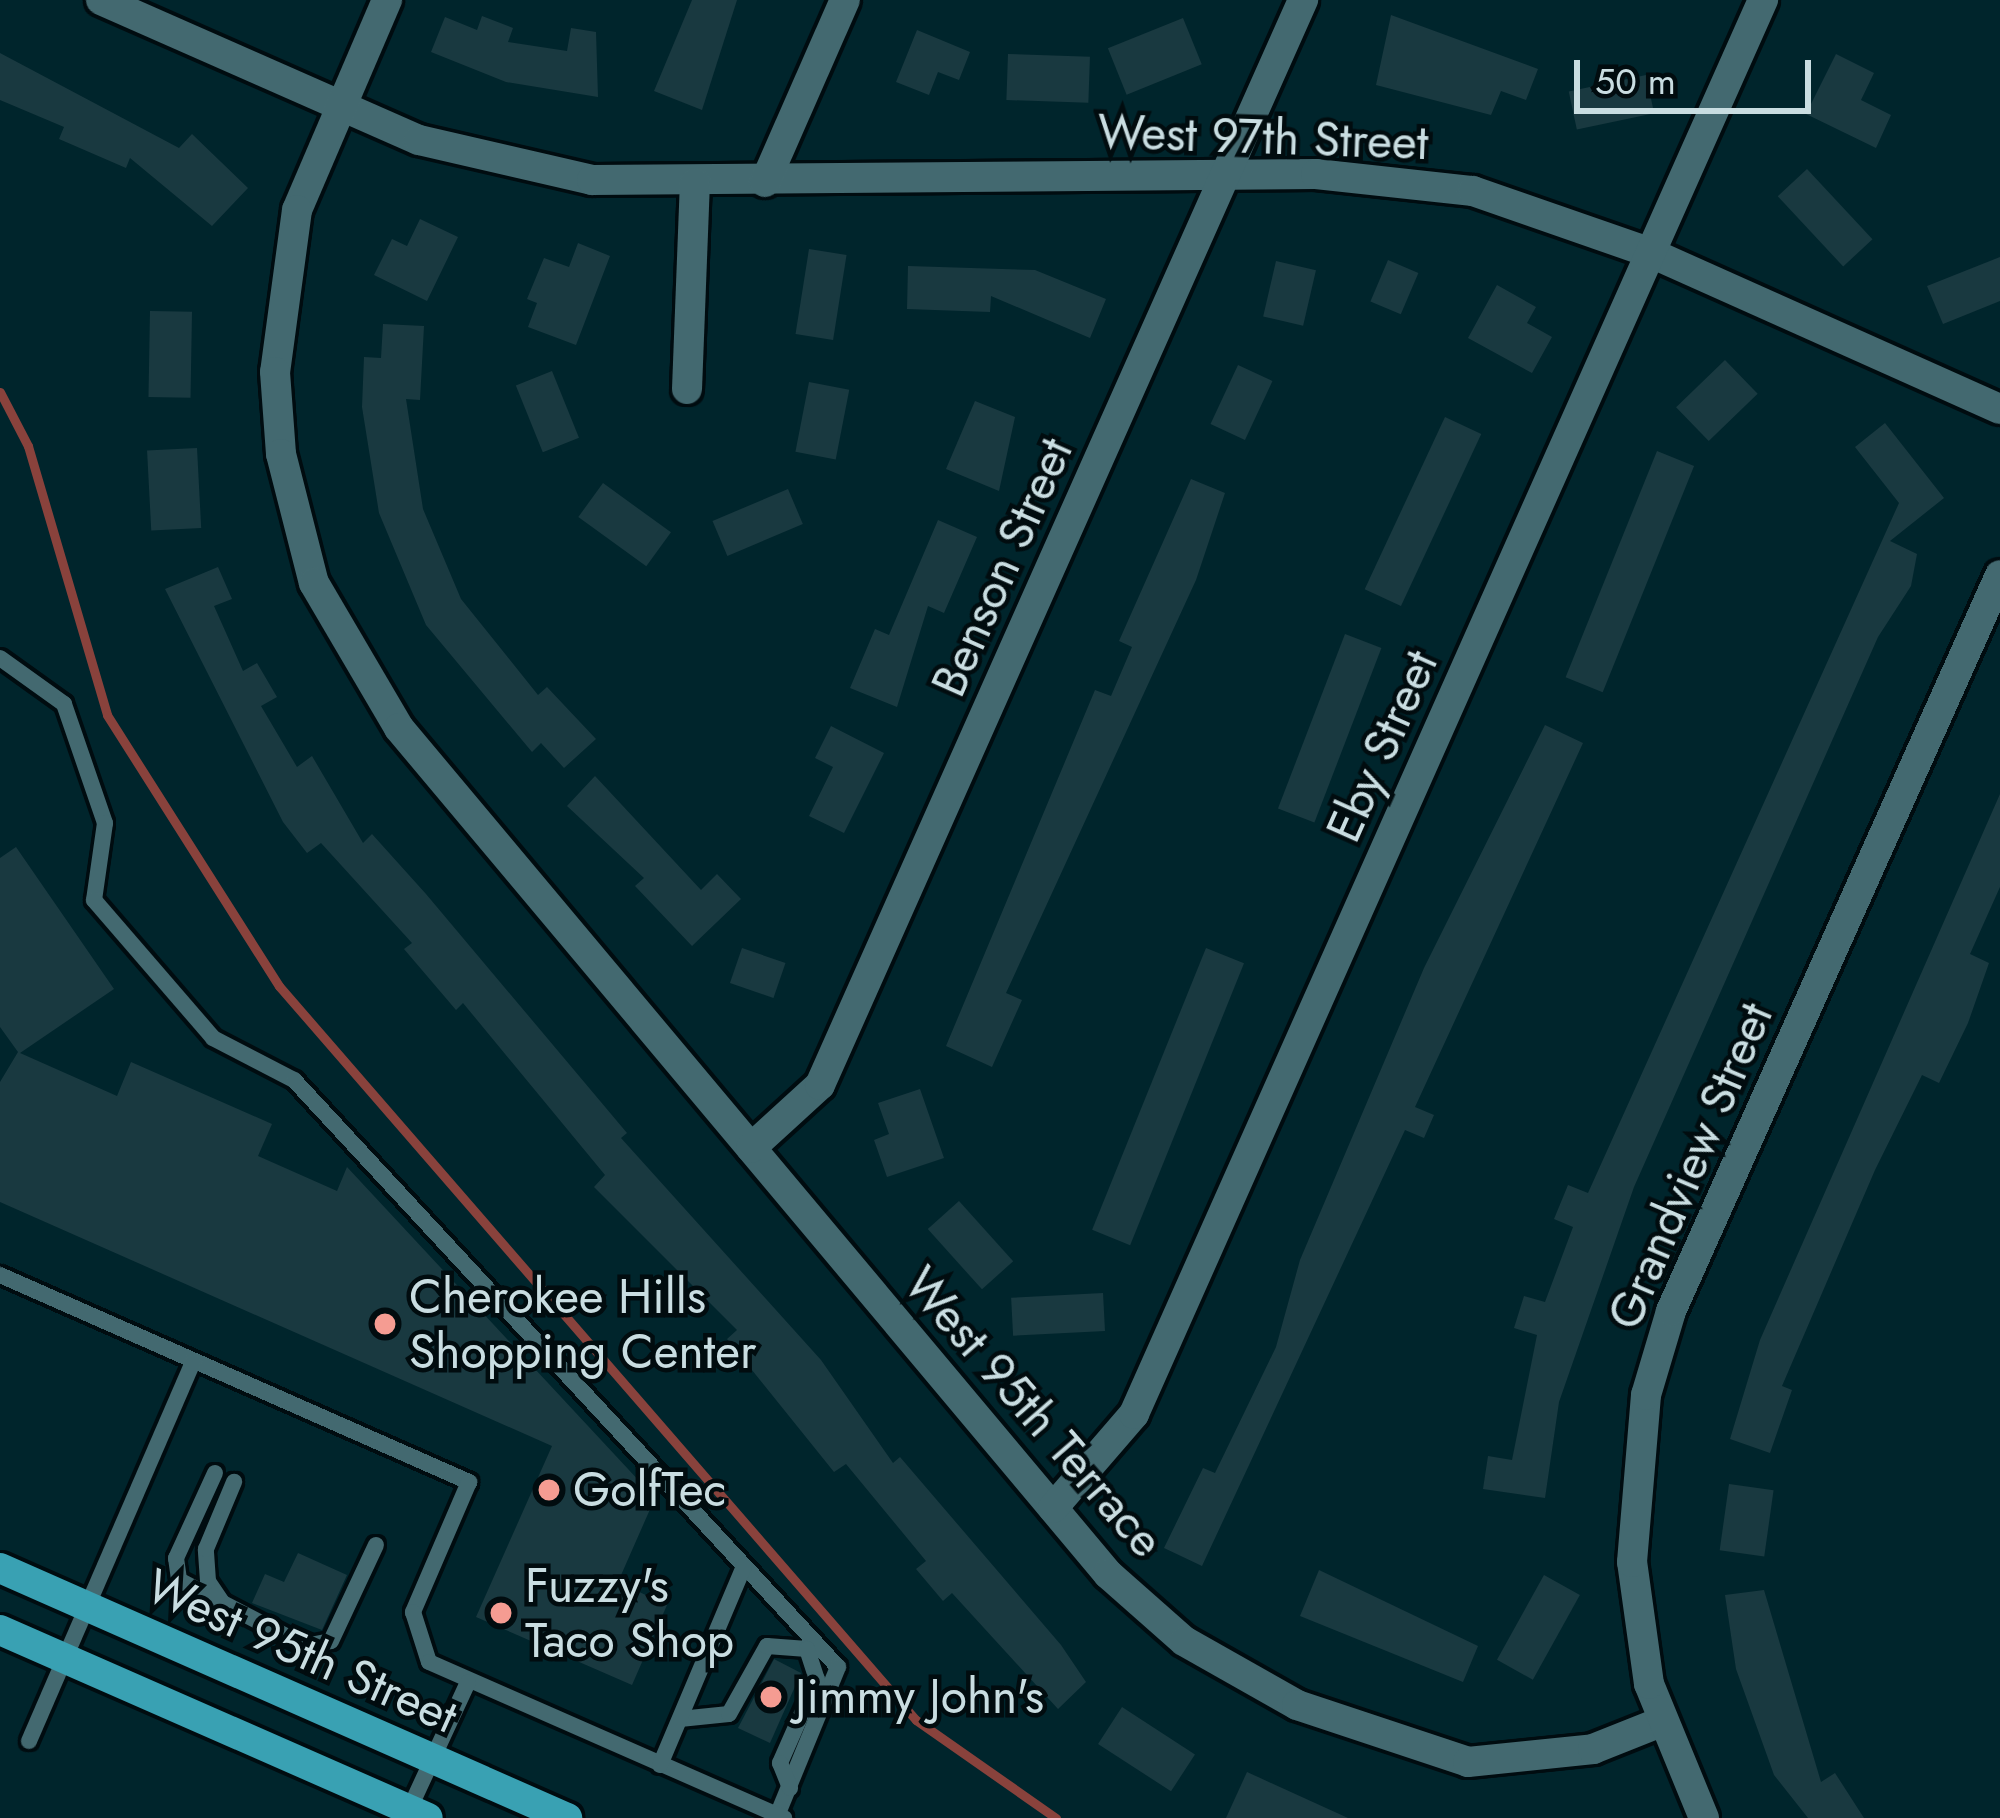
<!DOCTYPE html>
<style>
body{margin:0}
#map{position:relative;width:2000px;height:1818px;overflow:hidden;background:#00252c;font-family:Jost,sans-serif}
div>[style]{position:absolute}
.stream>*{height:9px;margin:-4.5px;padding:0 4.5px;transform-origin:4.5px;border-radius:4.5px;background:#89423c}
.building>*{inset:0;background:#193940;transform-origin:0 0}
.roads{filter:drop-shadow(3px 0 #000c10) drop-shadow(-3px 0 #000c10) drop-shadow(0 3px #000c10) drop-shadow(0 -3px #000c10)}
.service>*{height:16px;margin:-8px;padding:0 8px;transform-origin:8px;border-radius:8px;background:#436970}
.minor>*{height:30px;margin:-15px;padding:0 15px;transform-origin:15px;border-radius:15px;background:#436970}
.primary>*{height:30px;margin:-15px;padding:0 15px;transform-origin:15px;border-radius:15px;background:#39a1b3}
.dots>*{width:33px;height:33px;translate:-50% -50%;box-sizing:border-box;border:6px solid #010c0f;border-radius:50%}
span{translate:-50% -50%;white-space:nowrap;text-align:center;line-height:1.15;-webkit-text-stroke:9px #010c0f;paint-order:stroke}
.street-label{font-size:48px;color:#c9dde1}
.poi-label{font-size:48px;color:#c9dde1}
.left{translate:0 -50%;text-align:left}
.scale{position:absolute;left:1574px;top:60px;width:237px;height:54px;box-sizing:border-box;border:6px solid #c9dde1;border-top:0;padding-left:15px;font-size:36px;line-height:42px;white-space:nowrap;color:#c9dde1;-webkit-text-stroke:9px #010c0f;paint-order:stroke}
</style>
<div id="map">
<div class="stream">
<i style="left:0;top:392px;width:61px;rotate:62.6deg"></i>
<i style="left:28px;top:446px;width:280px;rotate:73.6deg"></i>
<i style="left:107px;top:715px;width:321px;rotate:57.6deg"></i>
<i style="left:279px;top:986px;width:972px;rotate:49.05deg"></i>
<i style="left:916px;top:1720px;width:171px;rotate:35deg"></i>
</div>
<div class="building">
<i style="clip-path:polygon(692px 0,737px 0,702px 110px,654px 91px)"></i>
<i style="clip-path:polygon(1391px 15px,1538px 69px,1526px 100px,1501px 91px,1491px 115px,1376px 85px)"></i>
<i style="clip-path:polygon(482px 16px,513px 28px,508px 42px,567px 51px,571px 28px,596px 32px,598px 97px,506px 82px,431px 52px,445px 17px,477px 30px)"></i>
<i style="left:1183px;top:18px;width:50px;height:81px;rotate:68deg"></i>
<i style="clip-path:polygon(917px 30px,970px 52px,959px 80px,938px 72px,929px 95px,896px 82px)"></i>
<i style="clip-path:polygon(0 53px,179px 148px,192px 134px,248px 188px,212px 226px,130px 158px,126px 168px,59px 139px,64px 127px,0 100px)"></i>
<i style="left:1008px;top:54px;width:82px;height:46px;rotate:2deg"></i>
<i style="clip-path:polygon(1836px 54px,1874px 73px,1861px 100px,1891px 115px,1876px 148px,1806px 114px)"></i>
<i style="left:1646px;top:75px;width:39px;height:79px;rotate:78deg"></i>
<i style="left:1807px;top:169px;width:96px;height:40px;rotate:47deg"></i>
<i style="clip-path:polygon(420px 219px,458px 237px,427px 301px,374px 275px,392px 239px,407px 246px)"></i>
<i style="clip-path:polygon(578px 243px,610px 256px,576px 345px,528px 327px,537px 303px,527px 299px,544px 258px,569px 267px)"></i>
<i style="left:809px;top:249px;width:38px;height:86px;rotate:9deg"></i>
<i style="clip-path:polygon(2000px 257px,2000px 301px,1943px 324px,1927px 286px)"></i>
<i style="left:1388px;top:260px;width:33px;height:45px;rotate:23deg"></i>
<i style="left:1276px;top:261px;width:41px;height:57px;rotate:13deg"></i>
<i style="clip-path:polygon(908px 266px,1035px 270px,1106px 299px,1090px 338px,991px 296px,990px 312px,907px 309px)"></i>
<i style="clip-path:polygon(1497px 285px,1536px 307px,1527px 323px,1552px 337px,1532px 373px,1468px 338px)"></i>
<i style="left:150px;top:311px;width:42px;height:86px;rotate:1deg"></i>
<i style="clip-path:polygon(383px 324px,424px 326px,420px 400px,406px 399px,423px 509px,461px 599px,538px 695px,547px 687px,596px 739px,564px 768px,541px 743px,532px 752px,426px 625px,379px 513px,362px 407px,364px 357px,381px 358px)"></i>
<i style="left:1725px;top:360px;width:47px;height:68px;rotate:46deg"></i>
<i style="left:1238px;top:365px;width:38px;height:65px;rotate:25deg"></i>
<i style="left:552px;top:371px;width:72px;height:39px;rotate:68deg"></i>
<i style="left:809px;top:382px;width:41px;height:71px;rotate:11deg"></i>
<i style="clip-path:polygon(975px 401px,1015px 417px,999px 491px,946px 469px)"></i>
<i style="left:1445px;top:417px;width:40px;height:190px;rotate:25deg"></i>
<i style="clip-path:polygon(1885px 423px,1944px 498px,1890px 541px,1917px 554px,1911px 586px,1878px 637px,1634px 1187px,1559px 1402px,1545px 1498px,1483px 1489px,1488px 1456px,1512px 1460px,1537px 1335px,1514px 1328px,1524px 1296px,1545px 1302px,1573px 1227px,1554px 1219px,1568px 1185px,1588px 1193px,1899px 503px,1855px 447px)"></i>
<i style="left:197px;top:448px;width:80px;height:50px;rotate:87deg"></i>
<i style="left:1657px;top:451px;width:40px;height:244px;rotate:22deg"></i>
<i style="clip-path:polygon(1191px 479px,1225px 493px,1196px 580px,1006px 993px,1022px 1000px,992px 1067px,946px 1046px,1095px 690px,1111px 696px,1132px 647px,1119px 641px)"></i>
<i style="left:603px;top:483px;width:84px;height:42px;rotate:36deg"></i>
<i style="left:788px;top:489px;width:38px;height:82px;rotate:67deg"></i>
<i style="clip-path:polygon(938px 520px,977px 537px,944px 613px,928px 606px,897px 707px,850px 688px,875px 629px,889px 635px)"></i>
<i style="clip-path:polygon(218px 567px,232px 599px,214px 606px,243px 671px,257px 663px,277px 697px,261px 706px,297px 767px,312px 756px,363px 843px,372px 834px,426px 894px,627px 1133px,621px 1138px,821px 1360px,893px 1463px,900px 1457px,1061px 1645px,1086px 1682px,1058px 1709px,952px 1593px,943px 1601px,916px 1569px,926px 1561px,846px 1464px,834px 1472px,727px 1339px,737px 1330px,594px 1187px,605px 1175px,463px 1003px,456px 1010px,404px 949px,412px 943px,321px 843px,307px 853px,283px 822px,165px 589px)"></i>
<i style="left:1345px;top:634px;width:39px;height:187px;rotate:21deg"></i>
<i style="clip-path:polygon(1545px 725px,1583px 743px,1415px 1107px,1434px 1115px,1424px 1138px,1405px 1130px,1202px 1566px,1164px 1548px,1203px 1468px,1215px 1473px,1276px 1347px,1300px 1260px,1424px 968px)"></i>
<i style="clip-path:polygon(831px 726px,884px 753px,844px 833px,809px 816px,833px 767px,815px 758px)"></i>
<i style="clip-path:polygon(595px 776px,701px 890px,717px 874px,741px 899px,692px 946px,635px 886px,644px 878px,567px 806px)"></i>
<i style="clip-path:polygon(2000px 794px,2000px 887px,1970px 954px,1989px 963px,1968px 1023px,1939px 1083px,1922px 1075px,1875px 1170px,1782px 1386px,1792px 1390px,1770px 1453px,1730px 1439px,1760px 1340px)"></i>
<i style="clip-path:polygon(16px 847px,114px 989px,20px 1053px,117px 1096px,131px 1062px,272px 1124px,258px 1156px,337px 1191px,347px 1167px,655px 1498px,618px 1582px,667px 1605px,632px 1685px,476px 1617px,552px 1446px,0 1202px,0 1082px,18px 1052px,0 1027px,0 858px)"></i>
<i style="left:742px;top:948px;width:46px;height:37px;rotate:19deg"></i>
<i style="left:1206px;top:948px;width:41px;height:304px;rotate:22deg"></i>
<i style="clip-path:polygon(920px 1089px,944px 1158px,887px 1177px,874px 1140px,889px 1134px,878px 1103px)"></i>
<i style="left:959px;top:1201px;width:81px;height:42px;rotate:48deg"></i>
<i style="left:1103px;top:1293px;width:38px;height:92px;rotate:87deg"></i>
<i style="left:1729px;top:1484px;width:45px;height:67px;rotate:8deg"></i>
<i style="clip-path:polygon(298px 1553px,347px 1575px,322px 1630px,252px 1603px,265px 1574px,284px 1582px)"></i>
<i style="clip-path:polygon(1319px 1570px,1478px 1646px,1463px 1682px,1300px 1616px)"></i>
<i style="left:1544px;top:1575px;width:41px;height:97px;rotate:29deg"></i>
<i style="clip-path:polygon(1764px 1590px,1821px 1782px,1835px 1773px,1864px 1818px,1808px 1818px,1774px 1775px,1736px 1669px,1725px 1595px)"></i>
<i style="clip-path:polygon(774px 1659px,801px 1673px,770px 1743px,738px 1728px)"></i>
<i style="left:1122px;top:1707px;width:87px;height:44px;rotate:33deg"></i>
<i style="clip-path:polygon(1247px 1772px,1348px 1818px,1226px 1818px)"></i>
</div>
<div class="roads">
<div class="service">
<i style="left:0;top:658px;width:79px;rotate:35.7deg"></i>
<i style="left:64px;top:704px;width:126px;rotate:71deg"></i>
<i style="left:105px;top:823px;width:78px;rotate:98.1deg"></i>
<i style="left:94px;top:900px;width:182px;rotate:49.2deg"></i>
<i style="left:213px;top:1038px;width:91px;rotate:27.4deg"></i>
<i style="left:294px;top:1080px;width:800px;rotate:47.18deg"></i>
<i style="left:838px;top:1667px;width:163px;rotate:112.3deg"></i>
<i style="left:0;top:1275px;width:513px;rotate:23.81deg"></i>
<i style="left:469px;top:1482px;width:142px;rotate:113.3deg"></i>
<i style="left:413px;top:1612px;width:52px;rotate:72.3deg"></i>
<i style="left:429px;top:1662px;width:388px;rotate:23.7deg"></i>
<i style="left:215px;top:1473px;width:94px;rotate:114.6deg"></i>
<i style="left:176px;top:1558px;width:22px;rotate:82deg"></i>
<i style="left:179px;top:1580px;width:142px;rotate:27.6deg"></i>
<i style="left:305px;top:1646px;width:26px;rotate:-11deg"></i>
<i style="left:331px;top:1641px;width:106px;rotate:-64.9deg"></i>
<i style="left:226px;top:1608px;width:32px;rotate:-124deg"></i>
<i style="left:208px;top:1581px;width:32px;rotate:-94deg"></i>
<i style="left:206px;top:1549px;width:73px;rotate:-67.3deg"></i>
<i style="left:680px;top:1719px;width:49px;rotate:-5.8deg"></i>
<i style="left:729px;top:1714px;width:78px;rotate:-60.8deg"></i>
<i style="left:767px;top:1646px;width:40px;rotate:4.3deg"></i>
<i style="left:807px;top:1649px;width:32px;rotate:72deg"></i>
<i style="left:817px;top:1679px;width:92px;rotate:113.8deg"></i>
<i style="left:780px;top:1763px;width:27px;rotate:68deg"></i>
<i style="left:29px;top:1741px;width:413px;rotate:-66.6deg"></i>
<i style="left:660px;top:1765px;width:216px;rotate:-67.1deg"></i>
<i style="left:408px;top:1812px;width:143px;rotate:-65.2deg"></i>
</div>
<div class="minor">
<i style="left:101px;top:0;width:347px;rotate:23.8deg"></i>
<i style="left:419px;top:140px;width:178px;rotate:13deg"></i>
<i style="left:592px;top:180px;width:724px;rotate:-0.47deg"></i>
<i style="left:1316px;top:174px;width:158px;rotate:6.2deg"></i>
<i style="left:1473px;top:191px;width:188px;rotate:19.2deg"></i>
<i style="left:1651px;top:253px;width:382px;rotate:24.1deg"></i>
<i style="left:387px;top:0;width:228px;rotate:113.2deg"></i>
<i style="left:297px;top:210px;width:163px;rotate:97.7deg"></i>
<i style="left:275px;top:372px;width:82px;rotate:85.8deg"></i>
<i style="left:281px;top:454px;width:133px;rotate:75.7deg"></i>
<i style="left:314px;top:583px;width:168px;rotate:59.6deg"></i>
<i style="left:399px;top:728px;width:1104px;rotate:50.03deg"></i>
<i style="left:1108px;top:1574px;width:101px;rotate:41.4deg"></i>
<i style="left:1184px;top:1641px;width:130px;rotate:29.5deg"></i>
<i style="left:1297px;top:1705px;width:180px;rotate:18.4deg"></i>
<i style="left:1468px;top:1762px;width:126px;rotate:-5.9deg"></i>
<i style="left:1593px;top:1749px;width:73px;rotate:-21.7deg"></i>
<i style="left:765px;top:182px;width:199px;rotate:-66.3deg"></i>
<i style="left:687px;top:389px;width:206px;rotate:-87.8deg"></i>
<i style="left:751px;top:1148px;width:93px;rotate:-42.4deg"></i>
<i style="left:820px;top:1085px;width:1188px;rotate:-66deg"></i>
<i style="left:1053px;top:1508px;width:124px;rotate:-49.2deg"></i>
<i style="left:1134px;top:1414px;width:1548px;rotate:-66.02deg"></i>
<i style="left:1704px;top:1818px;width:145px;rotate:-112.3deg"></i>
<i style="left:1649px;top:1684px;width:123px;rotate:-97.9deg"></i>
<i style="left:1632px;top:1562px;width:168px;rotate:-85.2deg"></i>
<i style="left:1646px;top:1395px;width:88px;rotate:-73.4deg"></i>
<i style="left:1671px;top:1311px;width:806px;rotate:-65.91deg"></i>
</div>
<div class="primary">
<i style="left:0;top:1568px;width:620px;rotate:23.79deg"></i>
<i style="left:0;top:1630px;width:467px;rotate:23.7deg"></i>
</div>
</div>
<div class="dots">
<i style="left:385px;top:1324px;background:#f59c92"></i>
<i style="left:549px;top:1490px;background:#f59c92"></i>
<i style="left:501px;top:1613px;background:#f59c92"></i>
<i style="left:771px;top:1697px;background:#f59c92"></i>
</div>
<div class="street-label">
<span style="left:1263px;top:137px;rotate:2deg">West 97th Street</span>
<span style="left:1002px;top:567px;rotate:-66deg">Benson Street</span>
<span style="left:1382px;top:746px;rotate:-66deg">Eby Street</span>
<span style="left:1690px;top:1166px;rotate:-67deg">Grandview Street</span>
<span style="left:1034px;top:1412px;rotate:49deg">West 95th Terrace</span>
<span style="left:302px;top:1651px;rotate:24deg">West 95th Street</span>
</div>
<div class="poi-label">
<span class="left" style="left:409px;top:1324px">Cherokee Hills<br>Shopping Center</span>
<span class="left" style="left:573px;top:1490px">GolfTec</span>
<span class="left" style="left:525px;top:1613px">Fuzzy's<br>Taco Shop</span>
<span class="left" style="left:795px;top:1697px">Jimmy John's</span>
</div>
<div class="scale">50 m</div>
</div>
